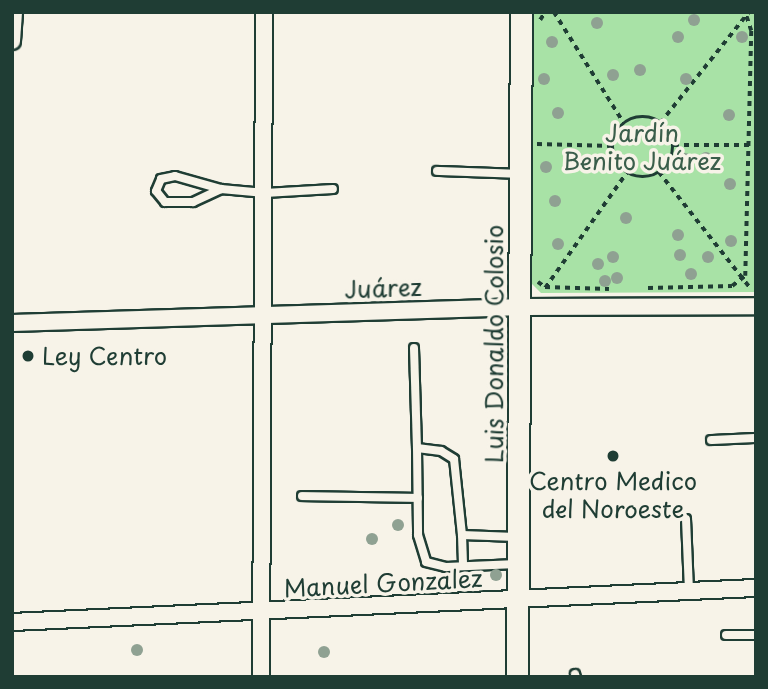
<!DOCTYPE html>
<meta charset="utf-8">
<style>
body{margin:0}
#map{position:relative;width:768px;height:689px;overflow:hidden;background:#f7f3e8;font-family:"Playpen Sans",sans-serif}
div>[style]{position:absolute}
.green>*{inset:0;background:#a8e2a6}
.path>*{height:3.5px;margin-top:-1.75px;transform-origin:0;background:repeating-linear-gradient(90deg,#1f3d34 0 5px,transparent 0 10px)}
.path>.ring{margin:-1.75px;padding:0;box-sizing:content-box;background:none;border:3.5px solid #1f3d34;border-radius:50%}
.roads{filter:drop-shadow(2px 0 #1f3d34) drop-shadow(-2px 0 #1f3d34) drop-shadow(0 2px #1f3d34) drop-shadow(0 -2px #1f3d34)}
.lane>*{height:8px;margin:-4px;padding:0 4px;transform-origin:4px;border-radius:4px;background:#f7f3e8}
.street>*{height:16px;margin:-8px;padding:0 8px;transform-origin:8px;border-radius:8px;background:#f7f3e8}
.secondary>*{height:21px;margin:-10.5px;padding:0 10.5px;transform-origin:10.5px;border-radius:10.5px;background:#f7f3e8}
.trees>*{width:12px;height:12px;margin:-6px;border-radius:50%;background:#8fa192}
.dots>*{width:19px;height:19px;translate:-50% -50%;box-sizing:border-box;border:4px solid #f7f3e8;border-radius:50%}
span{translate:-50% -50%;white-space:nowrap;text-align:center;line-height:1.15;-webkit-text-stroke:7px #f7f3e8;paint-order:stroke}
.park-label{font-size:24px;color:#3a5e4b}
.street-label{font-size:24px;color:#1f3d34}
.poi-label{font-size:24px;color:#1f3d34}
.left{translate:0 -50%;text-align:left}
.frame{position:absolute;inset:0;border:14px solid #1f3d34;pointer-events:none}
</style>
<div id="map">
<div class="green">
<i style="clip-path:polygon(530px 12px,756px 12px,754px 292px,541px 293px,530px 282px)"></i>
</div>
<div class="path">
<i style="left:554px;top:12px;width:131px;rotate:57.8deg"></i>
<i style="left:540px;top:20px;width:9px;rotate:-58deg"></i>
<i class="ring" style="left:613px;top:117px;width:56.5px;height:56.5px"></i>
<i style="left:660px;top:123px;width:142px;rotate:-51.3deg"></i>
<i style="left:537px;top:144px;width:76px;rotate:1.5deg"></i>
<i style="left:674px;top:145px;width:82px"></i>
<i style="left:659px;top:172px;width:149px;rotate:51.8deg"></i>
<i style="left:538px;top:282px;width:9px;rotate:36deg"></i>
<i style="left:545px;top:287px;width:64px;rotate:1.8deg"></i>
<i style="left:545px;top:288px;width:142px;rotate:-54.7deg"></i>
<i style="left:648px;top:288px;width:84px;rotate:-1.4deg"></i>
<i style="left:732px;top:286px;width:16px;rotate:-38deg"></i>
<i style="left:745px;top:276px;width:245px;rotate:-88.6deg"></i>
<i style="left:751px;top:31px;width:20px;rotate:-108deg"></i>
</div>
<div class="roads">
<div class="lane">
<i style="left:437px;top:171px;width:81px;rotate:2.1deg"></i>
<i style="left:221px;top:189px;width:31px;rotate:155deg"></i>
<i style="left:193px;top:202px;width:28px;rotate:180deg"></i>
<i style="left:165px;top:202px;width:14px;rotate:-129deg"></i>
<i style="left:156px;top:191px;width:13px;rotate:-67deg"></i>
<i style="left:161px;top:179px;width:14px;rotate:-12deg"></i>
<i style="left:175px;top:176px;width:48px;rotate:15.8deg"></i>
<i style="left:221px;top:189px;width:44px;rotate:5.2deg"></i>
<i style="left:265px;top:193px;width:68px;rotate:-3.4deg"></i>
<i style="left:414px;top:348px;width:100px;rotate:88.3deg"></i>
<i style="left:711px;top:440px;width:45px;rotate:-2.5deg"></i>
<i style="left:302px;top:496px;width:116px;rotate:1deg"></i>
<i style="left:686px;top:519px;width:72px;rotate:87.6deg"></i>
<i style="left:462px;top:535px;width:30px;rotate:88deg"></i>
<i style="left:516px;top:537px;width:54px;rotate:-177.9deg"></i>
<i style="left:462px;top:535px;width:76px;rotate:-96deg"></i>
<i style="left:454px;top:459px;width:15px;rotate:-148deg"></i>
<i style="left:441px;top:451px;width:24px;rotate:-173deg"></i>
<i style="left:417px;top:448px;width:87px;rotate:89.3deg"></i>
<i style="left:418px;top:535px;width:28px;rotate:73deg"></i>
<i style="left:426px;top:562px;width:21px;rotate:14deg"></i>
<i style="left:446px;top:567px;width:71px;rotate:-2.4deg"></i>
<i style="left:726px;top:635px;width:30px"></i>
<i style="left:575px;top:674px;width:3px;rotate:72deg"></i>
</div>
<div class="street">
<i style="left:12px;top:41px;width:29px;rotate:-86deg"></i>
<i style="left:12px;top:323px;width:510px;rotate:-1.8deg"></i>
<i style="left:522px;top:307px;width:234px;rotate:-0.2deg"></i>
<i style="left:12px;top:622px;width:745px;rotate:-2.62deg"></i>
<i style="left:261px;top:677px;width:665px;rotate:-89.74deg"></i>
</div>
<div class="secondary">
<i style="left:517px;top:677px;width:665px;rotate:-89.66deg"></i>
</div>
</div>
<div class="trees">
<i style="left:694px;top:20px"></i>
<i style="left:597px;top:23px"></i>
<i style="left:678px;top:37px"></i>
<i style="left:742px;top:37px"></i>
<i style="left:552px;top:42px"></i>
<i style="left:640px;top:70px"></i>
<i style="left:613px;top:75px"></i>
<i style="left:544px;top:79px"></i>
<i style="left:686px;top:79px"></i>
<i style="left:558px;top:113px"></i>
<i style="left:729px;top:115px"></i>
<i style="left:706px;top:158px"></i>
<i style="left:685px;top:159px"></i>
<i style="left:546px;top:167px"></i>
<i style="left:730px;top:184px"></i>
<i style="left:555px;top:201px"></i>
<i style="left:626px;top:218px"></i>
<i style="left:678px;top:235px"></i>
<i style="left:731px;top:241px"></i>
<i style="left:558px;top:244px"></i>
<i style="left:680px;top:255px"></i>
<i style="left:613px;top:257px"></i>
<i style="left:708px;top:257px"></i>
<i style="left:598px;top:264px"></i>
<i style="left:691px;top:274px"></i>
<i style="left:617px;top:278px"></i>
<i style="left:605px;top:281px"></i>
<i style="left:398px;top:525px"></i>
<i style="left:372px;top:539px"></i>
<i style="left:496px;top:575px"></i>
<i style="left:137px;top:650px"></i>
<i style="left:324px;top:652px"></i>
</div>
<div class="dots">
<i style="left:28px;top:356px;background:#1f3d34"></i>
<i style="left:613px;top:456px;background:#1f3d34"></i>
</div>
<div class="park-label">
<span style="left:642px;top:147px">Jardín<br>Benito Juárez</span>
</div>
<div class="street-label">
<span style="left:383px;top:288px;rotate:-2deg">Juárez</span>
<span style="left:494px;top:344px;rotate:-90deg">Luis Donaldo Colosio</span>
<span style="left:383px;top:583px;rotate:-3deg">Manuel Gonzalez</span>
</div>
<div class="poi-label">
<span class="left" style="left:42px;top:356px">Ley Centro</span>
<span style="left:613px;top:495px">Centro Medico<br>del Noroeste</span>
</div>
<div class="frame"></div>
</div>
